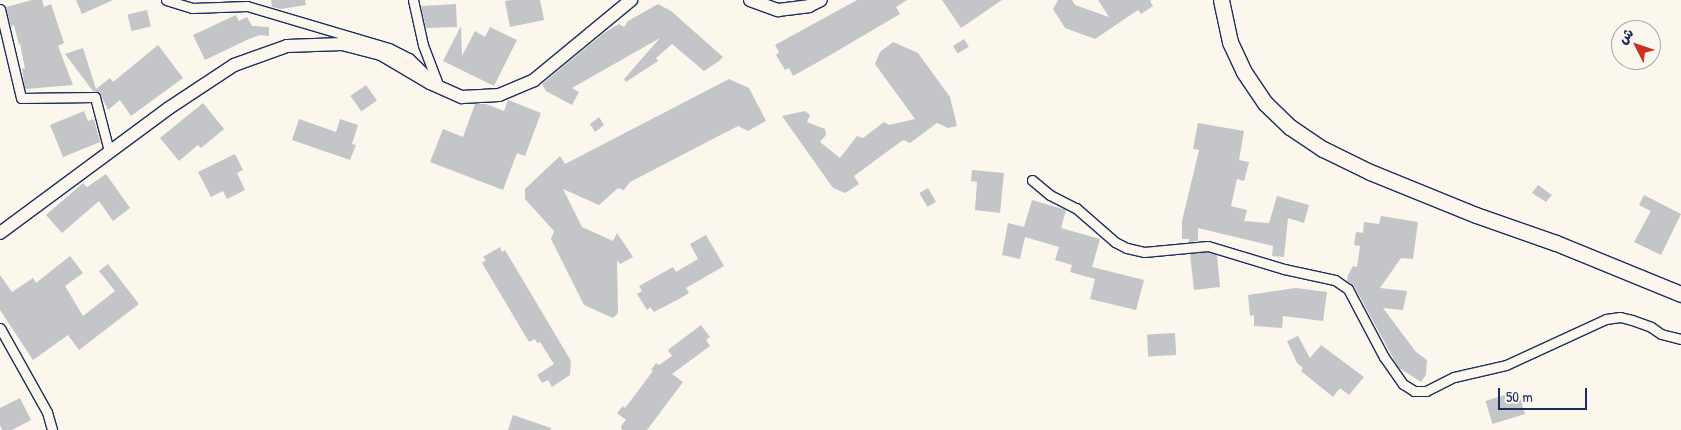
<!DOCTYPE html>
<meta charset="utf-8">
<style>
body{margin:0}
#map{position:relative;width:1681px;height:430px;overflow:hidden;background:#fbf7ec;font-family:"Patrick Hand","Playpen Sans Arabic",sans-serif}
div>[style]{position:absolute}
.building>*{inset:0;background:#c3c5c9;transform-origin:0 0}
.roads{filter:drop-shadow(1px 0 #1b2f5e) drop-shadow(-1px 0 #1b2f5e) drop-shadow(0 1px #1b2f5e) drop-shadow(0 -1px #1b2f5e)}
.street>*{height:9px;margin:-4.5px;padding:0 4.5px;transform-origin:4.5px;border-radius:4.5px;background:#fbf7ec}
.secondary>*{height:12px;margin:-6px;padding:0 6px;transform-origin:6px;border-radius:6px;background:#fbf7ec}
.primary>*{height:15px;margin:-7.5px;padding:0 7.5px;transform-origin:7.5px;border-radius:7.5px;background:#fbf7ec}
span{translate:-50% -50%;white-space:nowrap;text-align:center;line-height:1.15;-webkit-text-stroke:5px #fbf7ec;paint-order:stroke}
.north{position:absolute;left:1611px;top:20px;width:50px;height:50px;box-sizing:border-box;background:#fbf7ec;border:1px solid #a1a7b3;border-radius:50%;rotate:311deg;font-size:14px;font-weight:700;line-height:20px;text-align:center;color:#1b2f5e}
.north::after{content:'';display:block;margin:auto;width:18px;height:22px;background:#c8321e;clip-path:polygon(50% 0,100% 100%,50% 72%,0 100%)}
.scale{position:absolute;left:1498px;top:388px;width:89px;height:22px;box-sizing:border-box;border:2px solid #1b2f5e;border-top:0;padding-left:6px;font-size:15px;line-height:18px;white-space:nowrap;color:#1b2f5e;-webkit-text-stroke:4px #fbf7ec;paint-order:stroke}
</style>
<div id="map">
<div class="building">
<i style="clip-path:polygon(32px 0,42px 0,44px 7px,51px 4px,64px 43px,58px 46px,73px 85px,25px 89px,22px 68px,25px 69px,20px 43px,19px 45px,14px 25px,11px 27px,6px 7px)"></i>
<i style="clip-path:polygon(76px 0,113px 0,82px 14px)"></i>
<i style="clip-path:polygon(271px 0,305px 0,306px 5px,281px 9px,272px 7px)"></i>
<i style="clip-path:polygon(512px 0,540px 0,544px 20px,510px 27px,505px 1px)"></i>
<i style="clip-path:polygon(857px 0,907px 0,896px 7px,900px 14px,827px 57px,793px 76px,789px 68px,785px 70px,776px 55px,779px 52px,775px 45px)"></i>
<i style="clip-path:polygon(942px 0,1002px 0,961px 28px)"></i>
<i style="clip-path:polygon(1058px 0,1072px 0,1075px 5px,1109px 17px,1098px 0,1152px 0,1150px 1px,1153px 6px,1141px 14px,1138px 10px,1095px 39px,1065px 28px,1053px 9px)"></i>
<i style="clip-path:polygon(456px 4px,457px 27px,426px 28px,421px 6px)"></i>
<i style="clip-path:polygon(658px 4px,671px 11px,723px 57px,719px 61px,704px 71px,672px 44px,656px 58px,658px 61px,626px 82px,624px 79px,660px 38px,572px 88px,579px 92px,572px 105px,546px 91px,542px 84px,604px 33px,619px 24px,624px 27px,628px 21px)"></i>
<i style="left:147px;top:10px;width:17px;height:20px;rotate:77deg"></i>
<i style="clip-path:polygon(236px 15px,239px 21px,247px 17px,252px 26px,269px 27px,269px 36px,260px 35px,249px 39px,205px 60px,193px 35px)"></i>
<i style="clip-path:polygon(461px 26px,462px 56px,475px 31px,485px 37px,490px 27px,517px 40px,494px 86px,443px 61px)"></i>
<i style="left:964px;top:39px;width:9px;height:13px;rotate:58deg"></i>
<i style="clip-path:polygon(893px 42px,918px 53px,950px 97px,957px 126px,948px 128px,937px 123px,910px 143px,903px 140px,854px 176px,859px 184px,845px 193px,833px 188px,782px 116px,805px 111px,810px 115px,807px 122px,825px 129px,826px 135px,820px 142px,840px 158px,857px 136px,863px 138px,884px 122px,889px 125px,915px 119px,875px 64px,880px 52px)"></i>
<i style="clip-path:polygon(158px 45px,183px 78px,131px 116px,120px 100px,108px 110px,100px 93px,93px 91px,65px 54px,83px 48px,96px 89px,110px 78px,113px 82px)"></i>
<i style="clip-path:polygon(729px 79px,749px 88px,766px 121px,748px 131px,738px 126px,630px 182px,624px 190px,618px 188px,599px 205px,563px 189px,582px 227px,613px 241px,617px 233px,633px 257px,620px 264px,617px 260px,618px 313px,613px 318px,584px 305px,551px 239px,554px 231px,525px 199px,525px 189px,560px 156px,565px 164px)"></i>
<i style="left:366px;top:85px;width:19px;height:19px;rotate:55deg"></i>
<i style="clip-path:polygon(508px 100px,541px 113px,525px 156px,517px 153px,503px 190px,430px 162px,443px 129px,463px 137px,475px 104px,486px 104px,504px 111px)"></i>
<i style="clip-path:polygon(203px 103px,224px 129px,201px 148px,198px 145px,179px 161px,160px 138px)"></i>
<i style="clip-path:polygon(84px 111px,88px 121px,94px 119px,100px 142px,63px 157px,50px 125px)"></i>
<i style="clip-path:polygon(599px 117px,604px 125px,595px 132px,590px 124px)"></i>
<i style="clip-path:polygon(299px 119px,336px 132px,340px 119px,358px 125px,352px 144px,356px 145px,350px 160px,292px 140px)"></i>
<i style="clip-path:polygon(1198px 123px,1244px 131px,1239px 160px,1249px 162px,1244px 181px,1237px 179px,1231px 206px,1247px 210px,1244px 221px,1269px 223px,1277px 196px,1309px 205px,1304px 223px,1288px 218px,1284px 257px,1272px 256px,1273px 246px,1198px 228px,1198px 241px,1189px 242px,1189px 239px,1182px 239px,1182px 221px,1199px 150px,1193px 149px)"></i>
<i style="clip-path:polygon(235px 154px,243px 170px,237px 173px,245px 190px,227px 199px,223px 191px,211px 197px,198px 172px)"></i>
<i style="clip-path:polygon(972px 170px,1004px 173px,1000px 213px,975px 210px,977px 182px,971px 181px)"></i>
<i style="clip-path:polygon(106px 174px,130px 208px,113px 221px,99px 201px,62px 233px,46px 215px,83px 183px,87px 187px)"></i>
<i style="clip-path:polygon(1538px 185px,1552px 195px,1546px 202px,1532px 193px)"></i>
<i style="left:928px;top:188px;width:16px;height:10px;rotate:60deg"></i>
<i style="clip-path:polygon(1644px 195px,1681px 214px,1661px 255px,1634px 242px,1651px 211px,1639px 205px)"></i>
<i style="clip-path:polygon(1032px 200px,1066px 210px,1061px 228px,1100px 239px,1092px 267px,1144px 280px,1136px 310px,1090px 299px,1095px 279px,1070px 272px,1072px 265px,1055px 260px,1059px 247px,1025px 237px,1020px 259px,1002px 255px,1008px 223px,1024px 227px)"></i>
<i style="clip-path:polygon(1381px 216px,1418px 222px,1413px 259px,1401px 258px,1380px 288px,1407px 291px,1403px 310px,1383px 308px,1416px 352px,1427px 360px,1426px 375px,1421px 382px,1398px 367px,1354px 286px,1347px 281px,1348px 275px,1353px 266px,1357px 267px,1360px 246px,1354px 245px,1356px 232px,1363px 233px,1364px 222px,1379px 224px)"></i>
<i style="clip-path:polygon(706px 235px,724px 266px,686px 288px,689px 293px,679px 299px,654px 312px,650px 307px,647px 310px,637px 294px,642px 291px,639px 286px,673px 267px,676px 272px,698px 259px,690px 244px)"></i>
<i style="clip-path:polygon(500px 247px,502px 252px,505px 250px,571px 361px,570px 375px,552px 387px,548px 380px,542px 383px,537px 375px,554px 364px,540px 342px,537px 343px,535px 339px,529px 342px,482px 263px,486px 260px,483px 257px)"></i>
<i style="clip-path:polygon(1207px 252px,1217px 255px,1220px 287px,1194px 290px,1190px 254px)"></i>
<i style="clip-path:polygon(70px 256px,83px 273px,65px 286px,83px 316px,115px 291px,99px 271px,108px 264px,139px 304px,79px 350px,68px 335px,33px 360px,0 310px,0 275px,12px 292px,33px 278px,36px 283px)"></i>
<i style="clip-path:polygon(1296px 288px,1327px 292px,1323px 321px,1283px 316px,1282px 328px,1254px 326px,1254px 315px,1250px 316px,1248px 295px)"></i>
<i style="clip-path:polygon(701px 325px,710px 337px,706px 340px,710px 346px,672px 374px,683px 382px,647px 430px,622px 430px,621px 426px,626px 420px,617px 413px,623px 406px,625px 408px,653px 371px,651px 370px,656px 363px,659px 365px,672px 356px,668px 350px)"></i>
<i style="left:1175px;top:333px;width:22px;height:28px;rotate:87deg"></i>
<i style="clip-path:polygon(1298px 336px,1310px 358px,1321px 345px,1364px 377px,1349px 395px,1340px 388px,1333px 397px,1301px 371px,1303px 368px,1297px 363px,1287px 341px)"></i>
<i style="left:1518px;top:391px;width:24px;height:34px;rotate:73deg"></i>
<i style="clip-path:polygon(20px 398px,31px 420px,12px 430px,2px 430px,0 425px,0 408px)"></i>
<i style="clip-path:polygon(513px 415px,551px 428px,551px 430px,508px 430px)"></i>
</div>
<div class="roads">
<div class="street">
<i style="left:166px;top:0;width:27px;rotate:17deg"></i>
<i style="left:192px;top:8px;width:55px;rotate:-2.1deg"></i>
<i style="left:247px;top:6px;width:148px;rotate:16.5deg"></i>
<i style="left:389px;top:48px;width:22px;rotate:27deg"></i>
<i style="left:409px;top:58px;width:42px;rotate:44deg"></i>
<i style="left:439px;top:87px;width:45px;rotate:-110.9deg"></i>
<i style="left:423px;top:45px;width:46px;rotate:-102.5deg"></i>
<i style="left:0;top:9px;width:91px;rotate:76.7deg"></i>
<i style="left:21px;top:98px;width:74px;rotate:-0.8deg"></i>
<i style="left:95px;top:97px;width:56px;rotate:75.5deg"></i>
<i style="left:1032px;top:180px;width:23px;rotate:40deg"></i>
<i style="left:1050px;top:195px;width:29px;rotate:27deg"></i>
<i style="left:1076px;top:208px;width:52px;rotate:41.1deg"></i>
<i style="left:1115px;top:242px;width:13px;rotate:27deg"></i>
<i style="left:1127px;top:248px;width:17px;rotate:13deg"></i>
<i style="left:1144px;top:252px;width:64px;rotate:-5.4deg"></i>
<i style="left:1208px;top:246px;width:79px;rotate:16.8deg"></i>
<i style="left:1284px;top:269px;width:52px;rotate:12.2deg"></i>
<i style="left:1335px;top:280px;width:16px;rotate:35deg"></i>
<i style="left:1348px;top:289px;width:77px;rotate:62.1deg"></i>
<i style="left:1384px;top:357px;width:33px;rotate:55deg"></i>
<i style="left:1403px;top:384px;width:13px;rotate:32deg"></i>
<i style="left:1414px;top:391px;width:12px"></i>
<i style="left:1426px;top:391px;width:31px;rotate:-27deg"></i>
<i style="left:1454px;top:377px;width:53px;rotate:-13deg"></i>
<i style="left:1506px;top:365px;width:110px;rotate:-24.7deg"></i>
<i style="left:1606px;top:319px;width:14px;rotate:-8deg"></i>
<i style="left:1620px;top:317px;width:12px;rotate:14deg"></i>
<i style="left:1632px;top:320px;width:20px;rotate:20deg"></i>
<i style="left:1651px;top:327px;width:12px;rotate:35deg"></i>
<i style="left:1661px;top:334px;width:21px;rotate:14deg"></i>
<i style="left:0;top:328px;width:96px;rotate:60.8deg"></i>
<i style="left:47px;top:412px;width:19px;rotate:74deg"></i>
</div>
<div class="secondary">
<i style="left:750px;top:0;width:30px;rotate:20deg"></i>
<i style="left:778px;top:10px;width:31px;rotate:-7deg"></i>
<i style="left:809px;top:6px;width:13px;rotate:-27deg"></i>
<i style="left:0;top:233px;width:210px;rotate:-36.5deg"></i>
<i style="left:169px;top:108px;width:78px;rotate:-33.5deg"></i>
<i style="left:234px;top:65px;width:56px;rotate:-19.7deg"></i>
<i style="left:287px;top:46px;width:55px;rotate:-2.1deg"></i>
<i style="left:342px;top:44px;width:40px;rotate:14.4deg"></i>
<i style="left:381px;top:54px;width:57px;rotate:30.6deg"></i>
<i style="left:430px;top:83px;width:35px;rotate:24deg"></i>
<i style="left:462px;top:97px;width:37px;rotate:-3deg"></i>
<i style="left:499px;top:95px;width:38px;rotate:-23deg"></i>
<i style="left:534px;top:80px;width:126px;rotate:-39.5deg"></i>
</div>
<div class="primary">
<i style="left:1221px;top:0;width:43px;rotate:77.9deg"></i>
<i style="left:1230px;top:42px;width:33px;rotate:65deg"></i>
<i style="left:1244px;top:72px;width:37px;rotate:56deg"></i>
<i style="left:1265px;top:103px;width:35px;rotate:44deg"></i>
<i style="left:1290px;top:127px;width:40px;rotate:34deg"></i>
<i style="left:1323px;top:149px;width:52px;rotate:26.1deg"></i>
<i style="left:1370px;top:172px;width:114px;rotate:22.1deg"></i>
<i style="left:1476px;top:215px;width:85px;rotate:19.3deg"></i>
<i style="left:1556px;top:243px;width:135px;rotate:22.2deg"></i>
</div>
</div>
<div class="north">ش</div>
<div class="scale">50 m</div>
</div>
